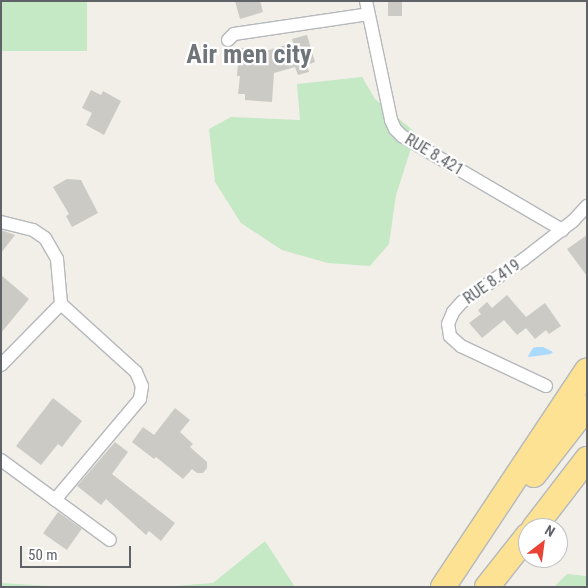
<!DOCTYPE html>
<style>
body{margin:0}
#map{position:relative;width:588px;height:588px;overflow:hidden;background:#f1efe8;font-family:"Roboto Condensed",sans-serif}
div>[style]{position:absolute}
.green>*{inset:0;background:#c5e8c5;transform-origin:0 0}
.water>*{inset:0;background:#aadaff}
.building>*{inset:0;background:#cccac5;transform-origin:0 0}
.roads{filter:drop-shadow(1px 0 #b5b8bc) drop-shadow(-1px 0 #b5b8bc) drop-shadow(0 1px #b5b8bc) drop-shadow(0 -1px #b5b8bc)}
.street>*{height:12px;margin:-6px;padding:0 6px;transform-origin:6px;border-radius:6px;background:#fff}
.highway>*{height:24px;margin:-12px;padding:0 12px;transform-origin:12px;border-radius:12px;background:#fde293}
span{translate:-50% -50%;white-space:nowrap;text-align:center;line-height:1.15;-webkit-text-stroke:4.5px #fff;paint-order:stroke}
.street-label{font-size:16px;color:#5f6368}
.town-label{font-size:26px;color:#70757a;font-weight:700}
.frame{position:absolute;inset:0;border:2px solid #5f6368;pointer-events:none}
.north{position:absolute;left:518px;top:518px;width:50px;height:50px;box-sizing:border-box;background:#fff;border:1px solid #bfc1c3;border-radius:50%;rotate:30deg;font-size:14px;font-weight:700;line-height:20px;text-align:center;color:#5f6368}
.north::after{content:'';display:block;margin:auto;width:18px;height:22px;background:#ea4335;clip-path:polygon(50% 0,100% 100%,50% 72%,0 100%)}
.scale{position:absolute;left:20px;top:546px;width:111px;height:22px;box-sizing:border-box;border:2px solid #5f6368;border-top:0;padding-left:6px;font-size:15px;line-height:18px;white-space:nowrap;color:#5f6368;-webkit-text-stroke:4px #fff;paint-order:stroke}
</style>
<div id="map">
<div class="green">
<i style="left:1px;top:1px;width:86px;height:50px"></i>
<i style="clip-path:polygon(362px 77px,375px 99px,416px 133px,396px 195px,389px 244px,370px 266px,328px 263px,282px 250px,241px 223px,215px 182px,209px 129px,231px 117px,300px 120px,297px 84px)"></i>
<i style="clip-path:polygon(265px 541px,295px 587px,162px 587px,213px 583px)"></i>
<i style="clip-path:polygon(567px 574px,587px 576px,587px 587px,554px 587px)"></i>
<i style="clip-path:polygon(1px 583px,66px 587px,1px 587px)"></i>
</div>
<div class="water">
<i style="clip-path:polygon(536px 347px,543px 347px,553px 352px,551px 354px,529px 357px,528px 356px,533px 348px)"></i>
</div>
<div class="building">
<i style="clip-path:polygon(235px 1px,260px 1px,263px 12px,240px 19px)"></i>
<i style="left:388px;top:1px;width:14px;height:15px"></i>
<i style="clip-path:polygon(307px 35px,315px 62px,307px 65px,309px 72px,298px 75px,295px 67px,274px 73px,272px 102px,245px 100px,245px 94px,238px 94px,240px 76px,237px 76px,239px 48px,269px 50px,293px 43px,292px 39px)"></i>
<i style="clip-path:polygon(91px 90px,101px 95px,103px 91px,121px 101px,104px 135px,86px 125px,92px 113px,82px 108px)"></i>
<i style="clip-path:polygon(67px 179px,81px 180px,98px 213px,72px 227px,66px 216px,69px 214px,53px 187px)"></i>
<i style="clip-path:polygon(1px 230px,15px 235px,1px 253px)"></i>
<i style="clip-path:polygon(587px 235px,587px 276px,567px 249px)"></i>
<i style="clip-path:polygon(1px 275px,29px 299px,1px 333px)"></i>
<i style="clip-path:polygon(507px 295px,526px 317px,545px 303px,561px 326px,549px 334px,546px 330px,535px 339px,526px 328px,517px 335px,504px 320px,482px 338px,469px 323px,481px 314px,478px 310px,487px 302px,492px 308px)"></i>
<i style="clip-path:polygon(53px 398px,82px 421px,62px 447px,58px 444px,41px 465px,16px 446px)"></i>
<i style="clip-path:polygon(175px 408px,190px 420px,180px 432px,193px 444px,190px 447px,207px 462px,207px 468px,203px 473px,197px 473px,192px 469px,183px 479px,156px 457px,154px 459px,132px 442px,143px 427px,154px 435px)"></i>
<i style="clip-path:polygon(115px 442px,128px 452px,112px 474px,175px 523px,161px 541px,149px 531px,146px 535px,106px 499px,101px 505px,77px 486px)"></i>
<i style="left:58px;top:512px;width:29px;height:26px;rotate:35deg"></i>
</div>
<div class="roads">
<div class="street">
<i style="left:366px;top:1px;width:122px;rotate:78.1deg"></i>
<i style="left:391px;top:120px;width:10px;rotate:66deg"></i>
<i style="left:395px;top:129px;width:10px;rotate:45deg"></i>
<i style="left:402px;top:136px;width:186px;rotate:30.4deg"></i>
<i style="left:228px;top:40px;width:8px;rotate:-45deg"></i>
<i style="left:234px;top:34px;width:136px;rotate:-8.4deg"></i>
<i style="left:1px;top:222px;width:33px;rotate:14deg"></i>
<i style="left:33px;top:230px;width:14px;rotate:34deg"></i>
<i style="left:45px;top:238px;width:24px;rotate:60deg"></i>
<i style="left:57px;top:259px;width:45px;rotate:84.9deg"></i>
<i style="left:61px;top:304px;width:101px;rotate:42.2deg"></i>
<i style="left:136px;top:372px;width:15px;rotate:67deg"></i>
<i style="left:142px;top:386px;width:13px;rotate:99deg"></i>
<i style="left:140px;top:399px;width:132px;rotate:130.1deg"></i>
<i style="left:1px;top:365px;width:86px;rotate:-45.5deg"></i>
<i style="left:546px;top:386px;width:94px;rotate:-154.8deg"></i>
<i style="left:461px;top:346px;width:15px;rotate:-138deg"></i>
<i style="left:450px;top:336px;width:12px;rotate:-99deg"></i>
<i style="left:448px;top:324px;width:13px;rotate:-67deg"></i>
<i style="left:453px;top:312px;width:13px;rotate:-48deg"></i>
<i style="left:462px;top:302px;width:75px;rotate:-34.7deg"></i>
<i style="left:524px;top:259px;width:62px;rotate:-37.8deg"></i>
<i style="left:573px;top:221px;width:21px;rotate:-47deg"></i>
<i style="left:1px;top:460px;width:135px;rotate:36.3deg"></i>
</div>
<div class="highway">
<i style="left:534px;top:475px;width:86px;rotate:-52.1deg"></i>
<i style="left:534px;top:528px;width:87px;rotate:-52.5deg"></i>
<i style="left:443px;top:587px;width:260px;rotate:-56.4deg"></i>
<i style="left:487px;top:587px;width:66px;rotate:-51.7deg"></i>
</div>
</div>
<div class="street-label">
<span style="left:434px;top:155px;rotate:31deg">RUE 8.421</span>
<span style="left:492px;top:282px;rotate:-35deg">RUE 8.419</span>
</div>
<div class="town-label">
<span style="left:249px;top:55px">Air men city</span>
</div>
<div class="frame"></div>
<div class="north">N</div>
<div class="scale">50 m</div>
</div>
